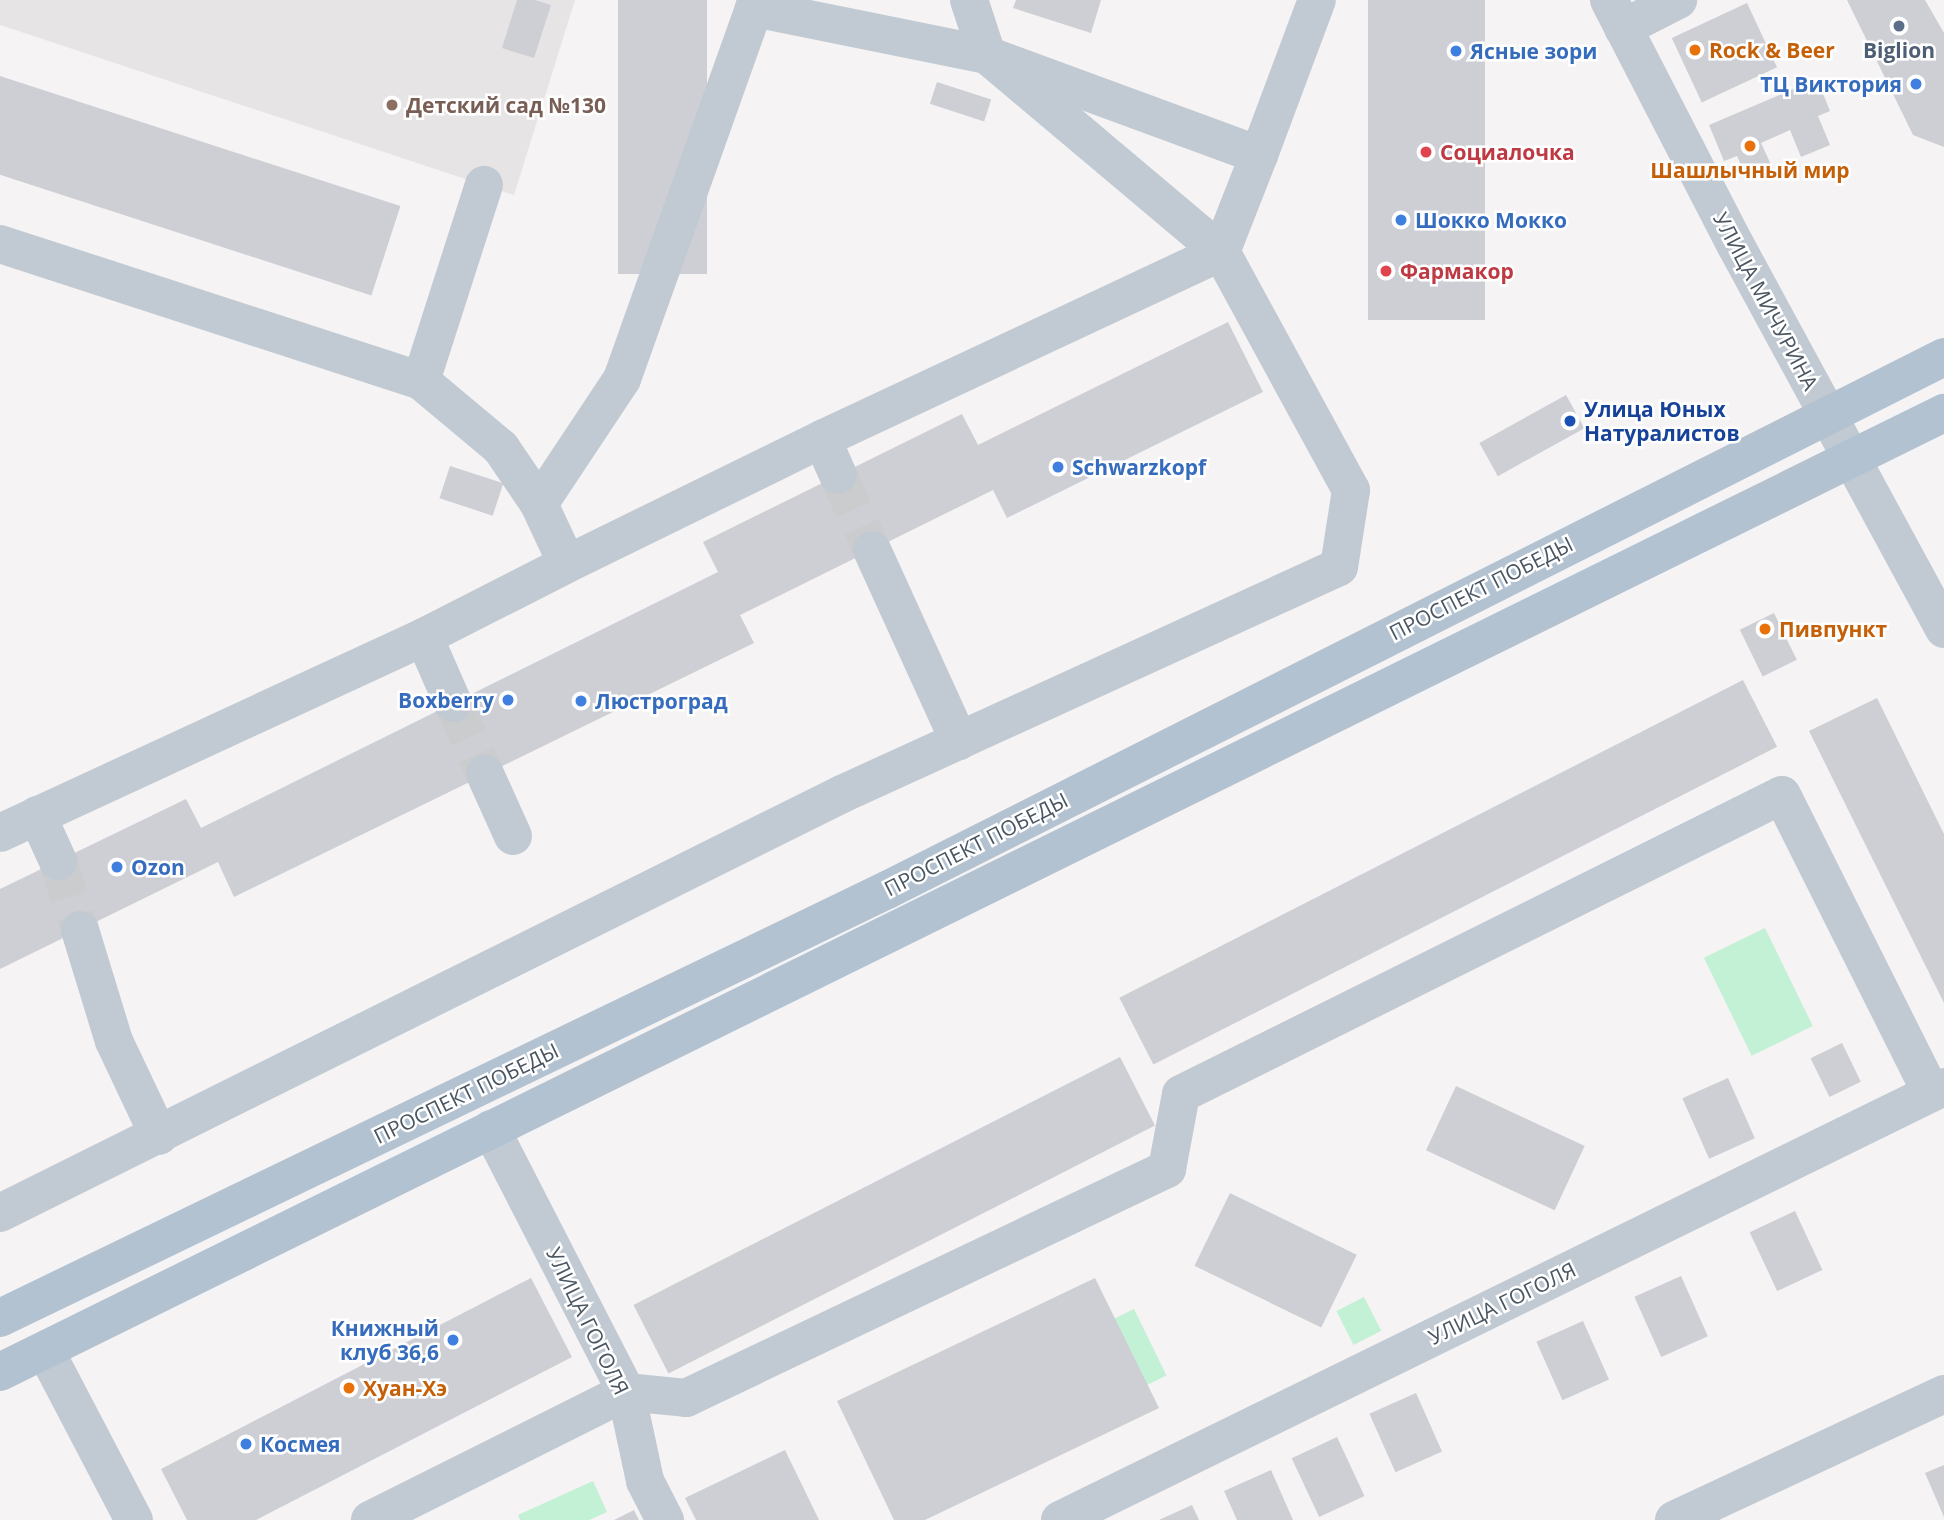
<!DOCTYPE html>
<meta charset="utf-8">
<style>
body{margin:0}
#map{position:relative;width:1944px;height:1520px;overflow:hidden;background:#f5f3f3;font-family:"Open Sans",sans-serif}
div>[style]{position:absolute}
.education>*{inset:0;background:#e6e4e5}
.green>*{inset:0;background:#c3f1d5;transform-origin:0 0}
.building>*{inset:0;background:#cdcfd5;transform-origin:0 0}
.minor-tunnel>*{height:38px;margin-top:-19px;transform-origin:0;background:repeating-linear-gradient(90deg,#caccce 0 38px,transparent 0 57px)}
.minor>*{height:38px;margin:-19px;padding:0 19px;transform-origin:19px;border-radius:19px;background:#c1cad2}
.major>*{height:38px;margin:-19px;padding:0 19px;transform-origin:19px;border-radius:19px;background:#b3c2d1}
.dots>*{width:19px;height:19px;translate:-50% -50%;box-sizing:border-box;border:4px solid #fff;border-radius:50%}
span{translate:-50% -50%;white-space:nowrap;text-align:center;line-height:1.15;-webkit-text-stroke:5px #fff;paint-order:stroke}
.food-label{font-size:21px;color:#c56008;font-weight:700}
.left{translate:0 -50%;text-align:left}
.service-label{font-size:21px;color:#4e5e75;font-weight:700}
.shop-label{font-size:21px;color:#366cbe;font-weight:700}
.right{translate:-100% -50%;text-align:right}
.education-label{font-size:21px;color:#785e54;font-weight:700}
.health-label{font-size:21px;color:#be3a42;font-weight:700}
.street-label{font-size:21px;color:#4a5661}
.transit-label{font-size:21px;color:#164399;font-weight:700}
</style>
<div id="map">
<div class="education">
<i style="clip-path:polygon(0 0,575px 0,514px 195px,0 25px)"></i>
</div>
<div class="green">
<i style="left:1765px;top:928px;width:109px;height:68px;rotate:64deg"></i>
<i style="left:1364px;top:1297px;width:38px;height:31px;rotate:63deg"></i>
<i style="left:1134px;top:1309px;width:74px;height:49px;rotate:64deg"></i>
<i style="clip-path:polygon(593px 1481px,607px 1512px,589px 1520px,520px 1520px,518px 1515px)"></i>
</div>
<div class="building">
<i style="clip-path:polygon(517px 0,535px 0,551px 5px,534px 58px,502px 48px)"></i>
<i style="left:618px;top:0;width:89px;height:274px"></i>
<i style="clip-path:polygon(1016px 0,1101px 0,1091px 33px,1013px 8px)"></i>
<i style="left:1368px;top:0;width:117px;height:320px"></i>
<i style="clip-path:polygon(1847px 0,1925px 0,1944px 33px,1944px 147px,1913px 135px)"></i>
<i style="left:1747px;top:3px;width:71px;height:83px;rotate:65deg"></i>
<i style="left:0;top:76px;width:421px;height:94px;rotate:18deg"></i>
<i style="clip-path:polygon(1817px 79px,1830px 111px,1818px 116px,1830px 145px,1801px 157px,1790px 130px,1761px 143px,1774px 171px,1748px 181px,1737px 156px,1724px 161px,1709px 125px)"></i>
<i style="left:937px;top:82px;width:57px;height:23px;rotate:18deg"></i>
<i style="clip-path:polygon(1228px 322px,1263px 392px,1007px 518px,993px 490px,740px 615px,754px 643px,234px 897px,218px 862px,0 969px,0 889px,186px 799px,201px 828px,718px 572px,703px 542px,962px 414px,978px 445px)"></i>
<i style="left:1566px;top:395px;width:38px;height:99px;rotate:61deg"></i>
<i style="left:450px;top:466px;width:56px;height:34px;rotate:18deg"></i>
<i style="left:1774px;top:613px;width:52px;height:38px;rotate:64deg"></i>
<i style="left:1743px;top:680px;width:75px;height:700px;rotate:63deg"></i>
<i style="clip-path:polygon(1877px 698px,1944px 834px,1944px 1003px,1809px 731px)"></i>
<i style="left:1842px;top:1043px;width:43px;height:35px;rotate:64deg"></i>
<i style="left:1120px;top:1057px;width:77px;height:546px;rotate:63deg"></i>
<i style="left:1728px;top:1078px;width:66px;height:50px;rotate:66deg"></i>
<i style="left:1456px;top:1086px;width:142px;height:71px;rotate:25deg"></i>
<i style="left:1230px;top:1193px;width:141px;height:81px;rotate:26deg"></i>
<i style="left:1795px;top:1211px;width:65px;height:50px;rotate:65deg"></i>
<i style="left:1681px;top:1276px;width:66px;height:51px;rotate:66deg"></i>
<i style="clip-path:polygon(531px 1278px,572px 1357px,256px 1520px,187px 1520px,161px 1469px)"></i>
<i style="clip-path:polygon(1095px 1278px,1159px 1408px,925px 1520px,894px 1520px,837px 1401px)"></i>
<i style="left:1583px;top:1321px;width:64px;height:51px;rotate:66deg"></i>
<i style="left:1416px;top:1393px;width:64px;height:51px;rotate:66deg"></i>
<i style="left:1337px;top:1437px;width:65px;height:50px;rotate:65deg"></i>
<i style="clip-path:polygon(785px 1450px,819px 1520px,696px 1520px,685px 1498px)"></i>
<i style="clip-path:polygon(1944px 1465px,1944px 1517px,1925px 1473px)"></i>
<i style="clip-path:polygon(1271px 1470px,1293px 1520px,1237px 1520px,1224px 1491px)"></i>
<i style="clip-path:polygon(1192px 1505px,1199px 1520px,1159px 1520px)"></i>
<i style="clip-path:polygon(634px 1510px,639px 1520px,614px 1520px)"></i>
</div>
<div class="minor-tunnel">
<i style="left:838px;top:475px;width:82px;rotate:65.6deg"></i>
<i style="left:453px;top:703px;width:78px;rotate:65.7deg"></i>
<i style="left:58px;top:861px;width:72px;rotate:72.3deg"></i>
</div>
<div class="minor">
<i style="left:1609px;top:0;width:275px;rotate:62.7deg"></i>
<i style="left:1735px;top:244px;width:438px;rotate:61.5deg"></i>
<i style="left:754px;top:8px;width:238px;rotate:11.4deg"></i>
<i style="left:987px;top:55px;width:290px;rotate:20.2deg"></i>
<i style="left:1259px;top:155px;width:165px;rotate:-69.5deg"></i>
<i style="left:1623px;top:28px;width:62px;rotate:-27deg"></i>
<i style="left:0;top:244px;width:443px;rotate:18deg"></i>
<i style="left:421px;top:381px;width:104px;rotate:39.9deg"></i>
<i style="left:501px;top:448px;width:68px;rotate:55.8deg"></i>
<i style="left:539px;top:504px;width:66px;rotate:65deg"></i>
<i style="left:567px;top:564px;width:161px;rotate:153deg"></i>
<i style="left:424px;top:637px;width:467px;rotate:155.2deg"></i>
<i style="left:421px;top:381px;width:206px;rotate:-72.2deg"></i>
<i style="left:822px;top:439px;width:39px;rotate:66deg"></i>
<i style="left:539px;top:504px;width:150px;rotate:-56.4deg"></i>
<i style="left:622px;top:379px;width:402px;rotate:-70.4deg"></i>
<i style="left:872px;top:550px;width:210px;rotate:65.5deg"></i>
<i style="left:567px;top:564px;width:284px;rotate:-26.1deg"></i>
<i style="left:822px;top:439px;width:441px;rotate:-25.1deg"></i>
<i style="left:1221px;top:252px;width:104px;rotate:-68.6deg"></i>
<i style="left:424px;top:637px;width:72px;rotate:66.3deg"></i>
<i style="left:485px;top:774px;width:68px;rotate:65.7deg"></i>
<i style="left:37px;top:815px;width:51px;rotate:65.5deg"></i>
<i style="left:80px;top:930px;width:116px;rotate:73deg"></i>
<i style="left:114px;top:1041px;width:105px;rotate:64.7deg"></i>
<i style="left:491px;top:1129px;width:296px;rotate:62.8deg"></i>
<i style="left:626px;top:1392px;width:91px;rotate:77.9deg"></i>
<i style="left:645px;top:1481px;width:44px;rotate:62.9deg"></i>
<i style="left:0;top:1213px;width:940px;rotate:-26.46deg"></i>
<i style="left:842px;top:794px;width:546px;rotate:-24.55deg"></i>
<i style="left:1339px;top:567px;width:78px;rotate:-81.1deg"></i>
<i style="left:1351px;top:490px;width:271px;rotate:-118.6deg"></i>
<i style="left:1221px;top:252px;width:306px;rotate:-139.9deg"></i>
<i style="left:987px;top:55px;width:58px;rotate:-108.1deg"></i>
<i style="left:45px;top:1350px;width:192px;rotate:62.4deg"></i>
<i style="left:370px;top:1520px;width:286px;rotate:-26.6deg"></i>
<i style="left:626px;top:1392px;width:60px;rotate:5.7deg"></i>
<i style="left:686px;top:1398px;width:533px;rotate:-25.46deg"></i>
<i style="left:1167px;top:1169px;width:76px;rotate:-79.4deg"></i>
<i style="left:1181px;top:1094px;width:671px;rotate:-26.45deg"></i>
<i style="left:1782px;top:795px;width:333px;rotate:63.4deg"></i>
<i style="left:1060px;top:1520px;width:984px;rotate:-26.1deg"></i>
<i style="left:1674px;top:1520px;width:298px;rotate:-25deg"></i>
</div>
<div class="major">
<i style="left:0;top:1318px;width:985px;rotate:-25.76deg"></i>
<i style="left:887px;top:890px;width:1184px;rotate:-26.76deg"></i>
<i style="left:0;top:1372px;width:2168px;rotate:-26.26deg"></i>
</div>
<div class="dots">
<i style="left:1899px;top:26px;background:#5c6f8a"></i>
<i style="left:1695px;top:50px;background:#e8710a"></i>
<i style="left:1456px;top:51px;background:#3f7fe0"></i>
<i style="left:1916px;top:84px;background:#3f7fe0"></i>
<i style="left:392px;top:105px;background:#8d6e63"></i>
<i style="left:1750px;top:146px;background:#e8710a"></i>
<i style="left:1426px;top:152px;background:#e0444e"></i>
<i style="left:1401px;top:220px;background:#3f7fe0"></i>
<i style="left:1386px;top:271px;background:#e0444e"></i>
<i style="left:1570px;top:421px;background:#1a4fb4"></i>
<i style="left:1058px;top:467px;background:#3f7fe0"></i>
<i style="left:1765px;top:629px;background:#e8710a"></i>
<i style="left:508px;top:700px;background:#3f7fe0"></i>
<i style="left:581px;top:701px;background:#3f7fe0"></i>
<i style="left:117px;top:867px;background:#3f7fe0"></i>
<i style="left:453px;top:1340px;background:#3f7fe0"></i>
<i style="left:349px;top:1388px;background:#e8710a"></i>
<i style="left:246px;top:1444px;background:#3f7fe0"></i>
</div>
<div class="food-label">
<span class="left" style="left:1709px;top:50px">Rock &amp; Beer</span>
<span style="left:1750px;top:170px">Шашлычный мир</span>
<span class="left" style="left:1779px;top:629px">Пивпункт</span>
<span class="left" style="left:363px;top:1388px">Хуан-Хэ</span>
</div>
<div class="service-label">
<span style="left:1899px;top:50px">Biglion</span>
</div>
<div class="shop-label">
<span class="left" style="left:1470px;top:51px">Ясные зори</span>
<span class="right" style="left:1902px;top:84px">ТЦ Виктория</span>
<span class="left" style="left:1415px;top:220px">Шокко Мокко</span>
<span class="left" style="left:1072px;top:467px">Schwarzkopf</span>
<span class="right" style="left:494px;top:700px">Boxberry</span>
<span class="left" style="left:595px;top:701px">Люстроград</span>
<span class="left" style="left:131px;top:867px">Ozon</span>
<span class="right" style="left:439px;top:1340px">Книжный<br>клуб 36,6</span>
<span class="left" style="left:260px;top:1444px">Космея</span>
</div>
<div class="education-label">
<span class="left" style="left:406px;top:105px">Детский сад №130</span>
</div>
<div class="health-label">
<span class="left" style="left:1440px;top:152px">Социалочка</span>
<span class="left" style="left:1400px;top:271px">Фармакор</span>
</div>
<div class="street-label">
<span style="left:1766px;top:301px;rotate:62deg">УЛИЦА МИЧУРИНА</span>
<span style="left:1481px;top:588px;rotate:-27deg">ПРОСПЕКТ ПОБЕДЫ</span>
<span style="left:976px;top:844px;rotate:-27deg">ПРОСПЕКТ ПОБЕДЫ</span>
<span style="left:466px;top:1093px;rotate:-26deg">ПРОСПЕКТ ПОБЕДЫ</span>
<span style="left:1502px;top:1303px;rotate:-26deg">УЛИЦА ГОГОЛЯ</span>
<span style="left:588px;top:1321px;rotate:64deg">УЛИЦА ГОГОЛЯ</span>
</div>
<div class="transit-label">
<span class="left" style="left:1584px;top:421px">Улица Юных<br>Натуралистов</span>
</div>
</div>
